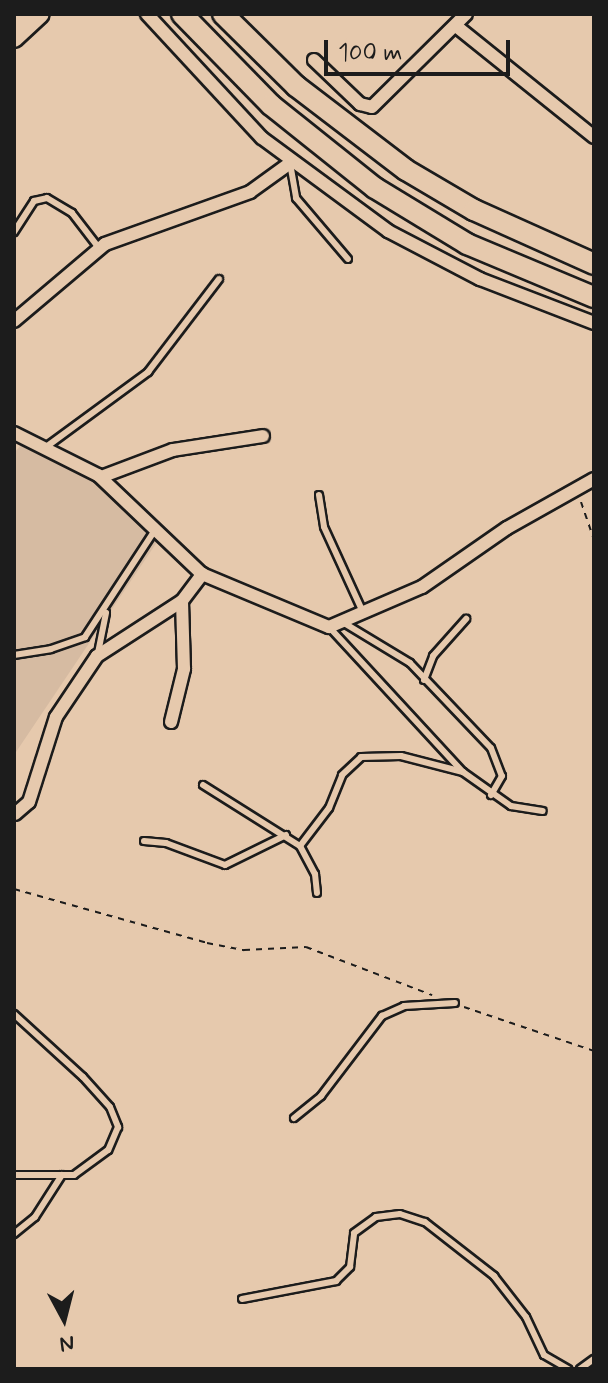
<!DOCTYPE html>
<style>
body{margin:0}
#map{position:relative;width:608px;height:1383px;overflow:hidden;background:#e6c9ad;font-family:Mynerve,sans-serif}
div>[style]{position:absolute}
.built>*{inset:0;background:#d6bba2}
.path>*{height:2px;margin-top:-1px;transform-origin:0;background:repeating-linear-gradient(90deg,#1c1c1c 0 6px,transparent 0 12px)}
.roads{filter:drop-shadow(2px 0 #1c1c1c) drop-shadow(-2px 0 #1c1c1c) drop-shadow(0 2px #1c1c1c) drop-shadow(0 -2px #1c1c1c)}
.lane>*{height:6px;margin:-3px;padding:0 3px;transform-origin:3px;border-radius:3px;background:#e6c9ad}
.street>*{height:12px;margin:-6px;padding:0 6px;transform-origin:6px;border-radius:6px;background:#e6c9ad}
.secondary>*{height:18px;margin:-9px;padding:0 9px;transform-origin:9px;border-radius:9px;background:#e6c9ad}
.primary>*{height:20px;margin:-10px;padding:0 10px;transform-origin:10px;border-radius:10px;background:#e6c9ad}
span{translate:-50% -50%;white-space:nowrap;text-align:center;line-height:1.15;-webkit-text-stroke:6px #e6c9ad;paint-order:stroke}
.frame{position:absolute;inset:0;border:16px solid #1c1c1c;pointer-events:none}
.north{position:absolute;left:24px;top:1279px;width:80px;height:80px;-webkit-text-stroke:6px #e6c9ad;paint-order:stroke;rotate:173deg;font-size:22px;font-weight:700;line-height:32px;text-align:center;color:#1c1c1c}
.north::after{content:'';display:block;margin:auto;width:28px;height:36px;background:#1c1c1c;clip-path:polygon(50% 0,100% 100%,50% 72%,0 100%)}
.scale{position:absolute;left:324px;top:40px;width:186px;height:36px;box-sizing:border-box;border:4px solid #1c1c1c;border-top:0;padding-left:10px;font-size:24px;line-height:28px;white-space:nowrap;color:#1c1c1c;-webkit-text-stroke:6px #e6c9ad;paint-order:stroke}
</style>
<div id="map">
<div class="built">
<i style="clip-path:polygon(21px 445px,66px 462px,107px 488px,157px 542px,14px 755px,14px 453px)"></i>
</div>
<div class="path">
<i style="left:581px;top:502px;width:39px;rotate:71deg"></i>
<i style="left:14px;top:889px;width:200px;rotate:15.6deg"></i>
<i style="left:207px;top:943px;width:38px;rotate:11deg"></i>
<i style="left:244px;top:950px;width:62px;rotate:-2.8deg"></i>
<i style="left:306px;top:947px;width:135px;rotate:20.9deg"></i>
<i style="left:464px;top:1007px;width:137px;rotate:18.7deg"></i>
</div>
<div class="roads">
<div class="lane">
<i style="left:290px;top:163px;width:36px;rotate:80deg"></i>
<i style="left:296px;top:198px;width:80px;rotate:49.6deg"></i>
<i style="left:14px;top:232px;width:37px;rotate:-57deg"></i>
<i style="left:34px;top:201px;width:13px;rotate:-13deg"></i>
<i style="left:47px;top:198px;width:29px;rotate:31deg"></i>
<i style="left:72px;top:213px;width:44px;rotate:52.4deg"></i>
<i style="left:46px;top:447px;width:127px;rotate:-36.3deg"></i>
<i style="left:148px;top:372px;width:117px;rotate:-52.6deg"></i>
<i style="left:319px;top:495px;width:32px;rotate:81deg"></i>
<i style="left:324px;top:527px;width:94px;rotate:65.4deg"></i>
<i style="left:344px;top:623px;width:77px;rotate:31.2deg"></i>
<i style="left:410px;top:663px;width:117px;rotate:46.4deg"></i>
<i style="left:491px;top:748px;width:30px;rotate:69deg"></i>
<i style="left:502px;top:776px;width:22px;rotate:120deg"></i>
<i style="left:330px;top:628px;width:196px;rotate:47.3deg"></i>
<i style="left:463px;top:772px;width:59px;rotate:35.3deg"></i>
<i style="left:511px;top:806px;width:32px;rotate:9deg"></i>
<i style="left:98px;top:653px;width:41px;rotate:-78.7deg"></i>
<i style="left:14px;top:655px;width:37px;rotate:-9deg"></i>
<i style="left:51px;top:649px;width:36px;rotate:-19deg"></i>
<i style="left:85px;top:637px;width:128px;rotate:-56.8deg"></i>
<i style="left:424px;top:680px;width:26px;rotate:-69deg"></i>
<i style="left:433px;top:656px;width:50px;rotate:-48.3deg"></i>
<i style="left:203px;top:785px;width:115px;rotate:32.2deg"></i>
<i style="left:300px;top:846px;width:32px;rotate:62deg"></i>
<i style="left:315px;top:874px;width:19px;rotate:84deg"></i>
<i style="left:144px;top:841px;width:22px;rotate:5deg"></i>
<i style="left:166px;top:843px;width:63px;rotate:20.4deg"></i>
<i style="left:225px;top:865px;width:68px;rotate:-26.2deg"></i>
<i style="left:300px;top:846px;width:48px;rotate:-52.7deg"></i>
<i style="left:329px;top:808px;width:35px;rotate:-68deg"></i>
<i style="left:342px;top:775px;width:26px;rotate:-43deg"></i>
<i style="left:361px;top:757px;width:40px;rotate:-1.4deg"></i>
<i style="left:401px;top:756px;width:64px;rotate:14.5deg"></i>
<i style="left:14px;top:1014px;width:93px;rotate:42.4deg"></i>
<i style="left:83px;top:1077px;width:40px;rotate:48deg"></i>
<i style="left:110px;top:1107px;width:22px;rotate:68deg"></i>
<i style="left:118px;top:1127px;width:25px;rotate:113deg"></i>
<i style="left:108px;top:1150px;width:42px;rotate:143.7deg"></i>
<i style="left:74px;top:1175px;width:60px;rotate:180deg"></i>
<i style="left:294px;top:1118px;width:35px;rotate:-39deg"></i>
<i style="left:321px;top:1096px;width:101px;rotate:-52.7deg"></i>
<i style="left:382px;top:1016px;width:24px;rotate:-24deg"></i>
<i style="left:404px;top:1006px;width:51px;rotate:-3.4deg"></i>
<i style="left:14px;top:1234px;width:27px;rotate:-39deg"></i>
<i style="left:35px;top:1217px;width:50px;rotate:-57.3deg"></i>
<i style="left:242px;top:1299px;width:96px;rotate:-10.8deg"></i>
<i style="left:336px;top:1281px;width:20px;rotate:-45deg"></i>
<i style="left:350px;top:1267px;width:34px;rotate:-83deg"></i>
<i style="left:354px;top:1233px;width:27px;rotate:-36deg"></i>
<i style="left:376px;top:1217px;width:24px;rotate:-7deg"></i>
<i style="left:400px;top:1214px;width:26px;rotate:18deg"></i>
<i style="left:425px;top:1222px;width:88px;rotate:38deg"></i>
<i style="left:494px;top:1276px;width:52px;rotate:52deg"></i>
<i style="left:526px;top:1317px;width:42px;rotate:64.7deg"></i>
<i style="left:544px;top:1355px;width:28px;rotate:30deg"></i>
<i style="left:580px;top:1369px;width:17px;rotate:-36deg"></i>
</div>
<div class="street">
<i style="left:147px;top:14px;width:169px;rotate:47.2deg"></i>
<i style="left:262px;top:138px;width:157px;rotate:36.4deg"></i>
<i style="left:388px;top:231px;width:104px;rotate:27.6deg"></i>
<i style="left:480px;top:279px;width:122px;rotate:21.1deg"></i>
<i style="left:456px;top:26px;width:177px;rotate:38.8deg"></i>
<i style="left:314px;top:60px;width:64px;rotate:43.7deg"></i>
<i style="left:360px;top:104px;width:12px;rotate:14deg"></i>
<i style="left:372px;top:107px;width:132px;rotate:-44.7deg"></i>
<i style="left:14px;top:321px;width:119px;rotate:-40.2deg"></i>
<i style="left:105px;top:244px;width:154px;rotate:-19.7deg"></i>
<i style="left:250px;top:192px;width:49px;rotate:-35.9deg"></i>
<i style="left:14px;top:433px;width:94px;rotate:26.6deg"></i>
<i style="left:98px;top:475px;width:144px;rotate:43.6deg"></i>
<i style="left:202px;top:574px;width:138px;rotate:22.7deg"></i>
<i style="left:329px;top:627px;width:101px;rotate:-23.3deg"></i>
<i style="left:422px;top:587px;width:103px;rotate:-34.8deg"></i>
<i style="left:507px;top:528px;width:100px;rotate:-29.4deg"></i>
<i style="left:101px;top:477px;width:77px;rotate:-20.6deg"></i>
<i style="left:173px;top:450px;width:91px;rotate:-8.8deg"></i>
<i style="left:171px;top:722px;width:55px;rotate:-76.2deg"></i>
<i style="left:184px;top:669px;width:68px;rotate:-91.7deg"></i>
<i style="left:15px;top:814px;width:18px;rotate:-41deg"></i>
<i style="left:29px;top:802px;width:89px;rotate:-72.4deg"></i>
<i style="left:56px;top:717px;width:73px;rotate:-56.1deg"></i>
<i style="left:97px;top:656px;width:101px;rotate:-32.9deg"></i>
<i style="left:182px;top:601px;width:34px;rotate:-53deg"></i>
</div>
<div class="secondary">
<i style="left:14px;top:19px;width:7px;rotate:-45deg"></i>
<i style="left:14px;top:38px;width:35px;rotate:-43deg"></i>
</div>
<div class="primary">
<i style="left:182px;top:14px;width:127px;rotate:45.6deg"></i>
<i style="left:271px;top:105px;width:133px;rotate:38.6deg"></i>
<i style="left:375px;top:188px;width:108px;rotate:31.3deg"></i>
<i style="left:467px;top:244px;width:138px;rotate:22.7deg"></i>
<i style="left:223px;top:14px;width:103px;rotate:44.6deg"></i>
<i style="left:296px;top:86px;width:138px;rotate:37.4deg"></i>
<i style="left:406px;top:170px;width:79px;rotate:30.5deg"></i>
<i style="left:474px;top:210px;width:132px;rotate:24.2deg"></i>
</div>
</div>
<div class="frame"></div>
<div class="north">N</div>
<div class="scale">100 m</div>
</div>
